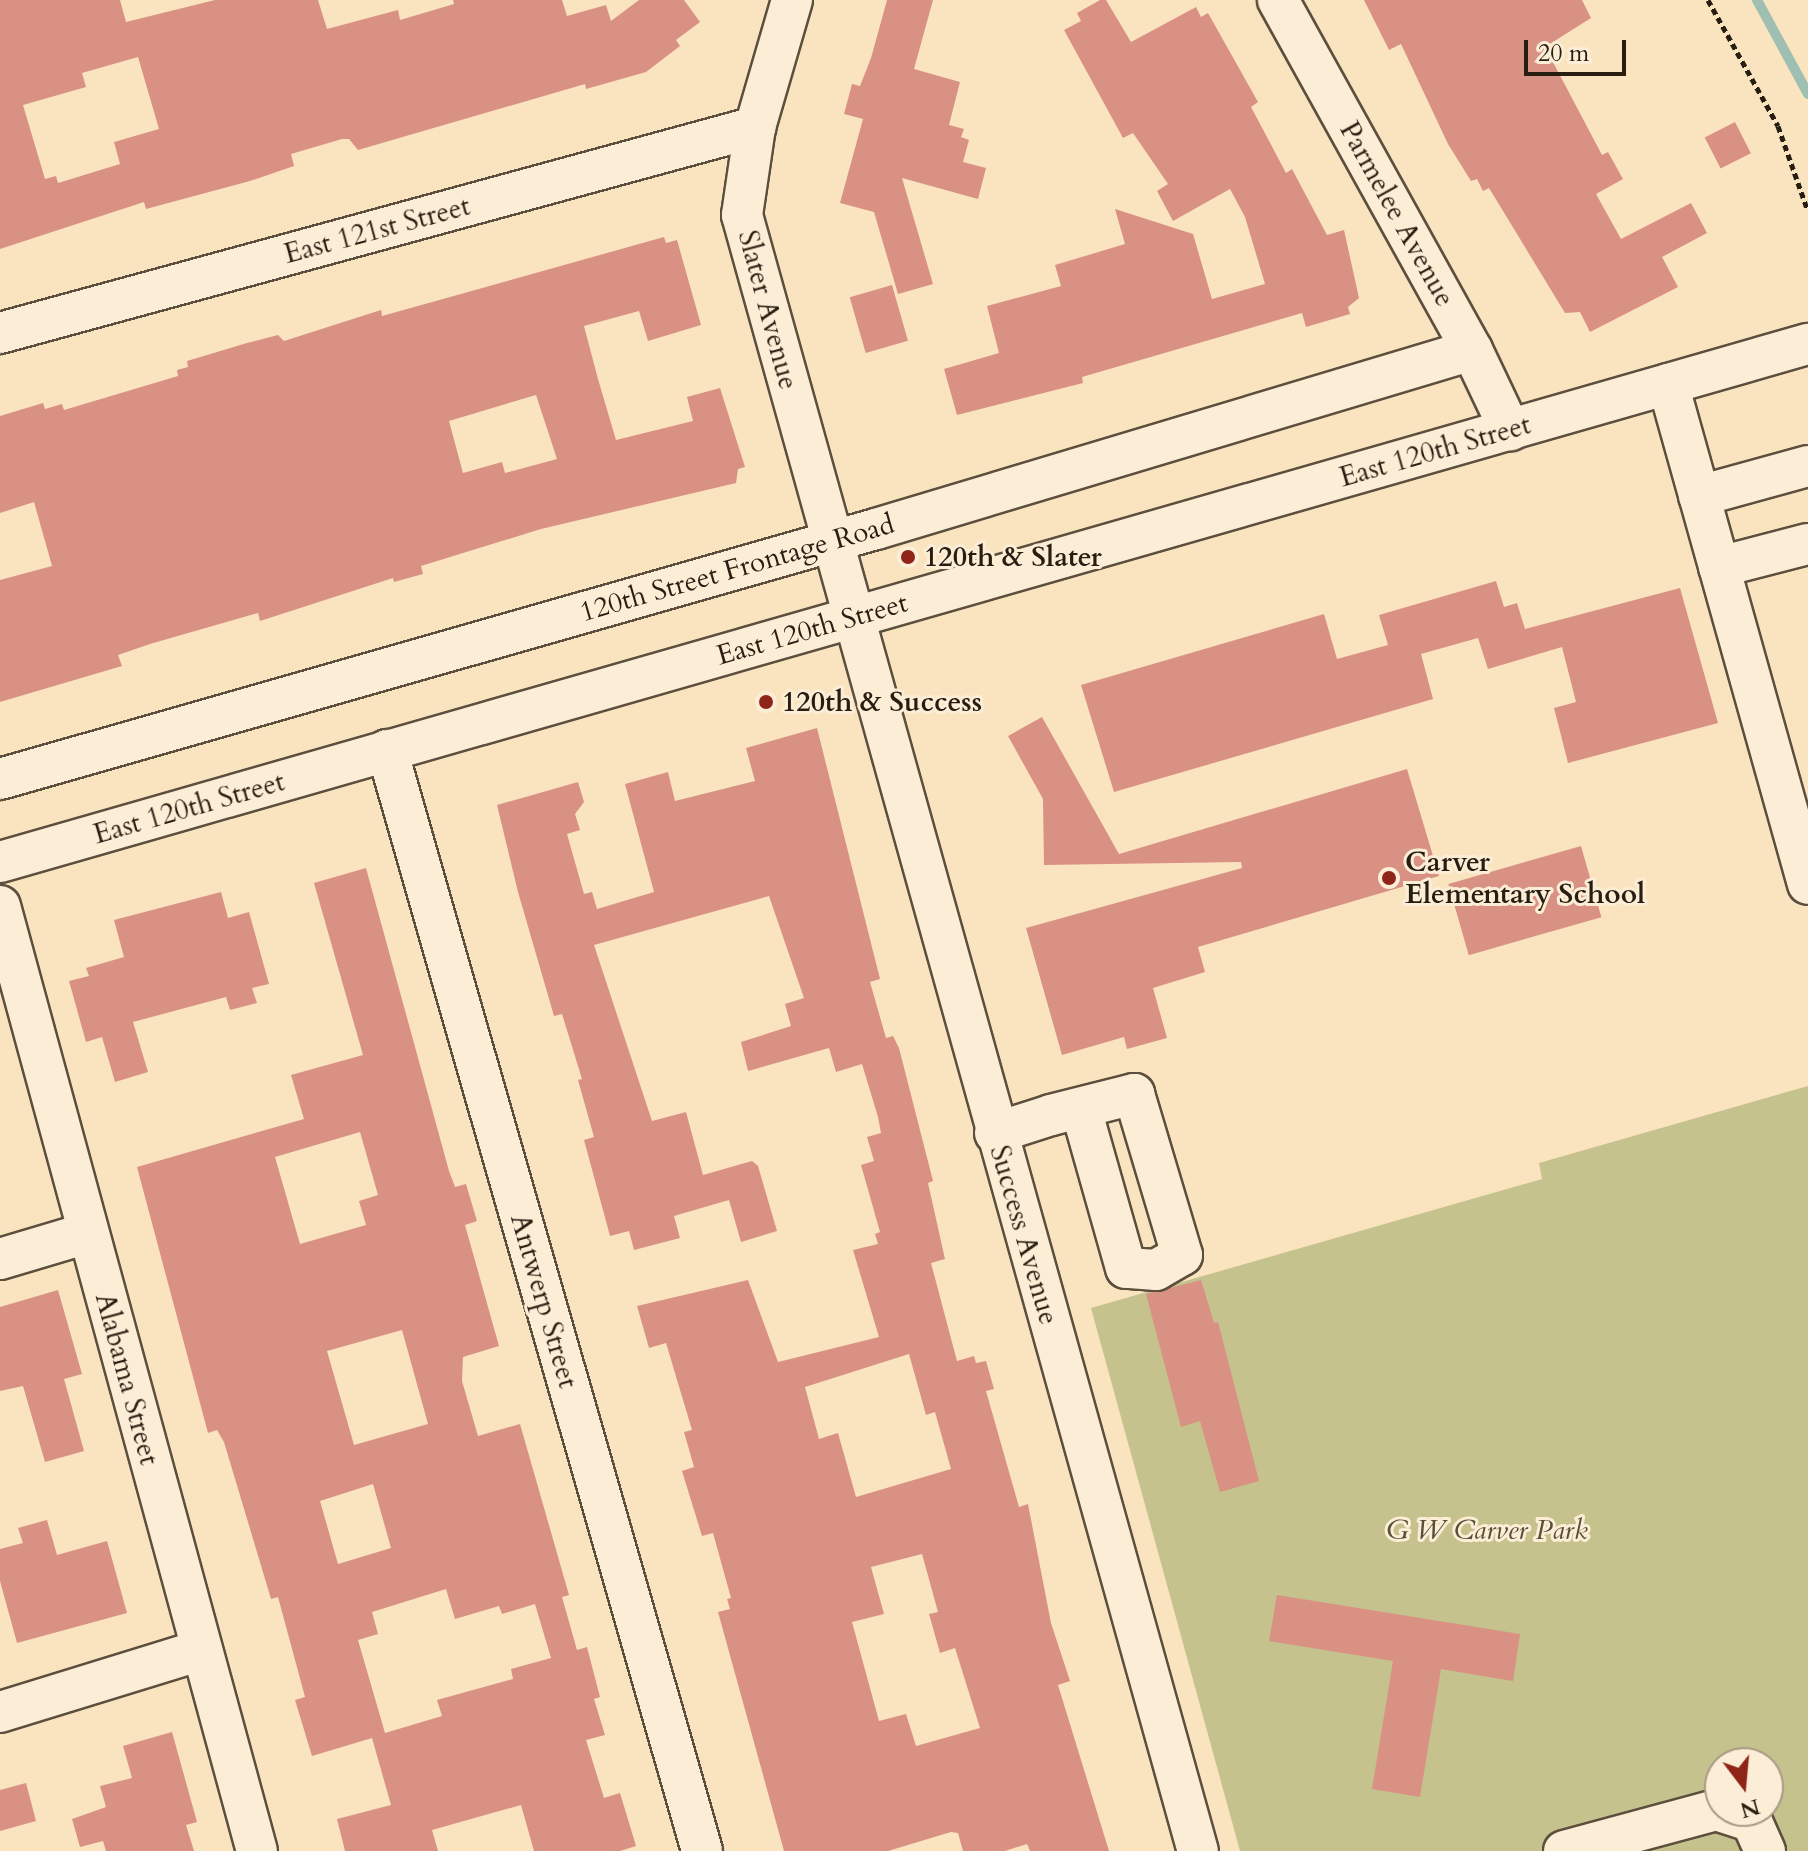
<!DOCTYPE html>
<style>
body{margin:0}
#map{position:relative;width:1808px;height:1851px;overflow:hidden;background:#fae4c0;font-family:Cardo,serif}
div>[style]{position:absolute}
.green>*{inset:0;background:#c5c28d}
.stream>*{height:10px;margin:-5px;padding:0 5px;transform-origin:5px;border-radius:5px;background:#9ebfb2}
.building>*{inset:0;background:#d99183;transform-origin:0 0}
.path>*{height:5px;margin-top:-2.5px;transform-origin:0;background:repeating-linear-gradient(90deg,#281d11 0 6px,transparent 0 10px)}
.roads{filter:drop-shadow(2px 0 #5c4f3d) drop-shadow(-2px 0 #5c4f3d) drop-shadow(0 2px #5c4f3d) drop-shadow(0 -2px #5c4f3d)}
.minor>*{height:40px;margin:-20px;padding:0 20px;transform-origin:20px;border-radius:20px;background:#fcedd6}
.dots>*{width:22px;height:22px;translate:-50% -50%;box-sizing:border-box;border:4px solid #fcedd6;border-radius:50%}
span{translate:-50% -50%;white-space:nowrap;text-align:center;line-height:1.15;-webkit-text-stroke:6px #fcedd6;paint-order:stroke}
.street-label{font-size:28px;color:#281d11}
.poi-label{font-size:28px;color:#281d11;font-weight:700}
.left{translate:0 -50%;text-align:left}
.park-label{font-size:28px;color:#574f36;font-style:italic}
.north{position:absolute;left:1704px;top:1747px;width:80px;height:80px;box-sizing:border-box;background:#fcedd6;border:2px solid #a79a87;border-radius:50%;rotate:164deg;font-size:22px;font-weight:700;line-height:32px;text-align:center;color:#281d11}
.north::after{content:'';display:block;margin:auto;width:28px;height:36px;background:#8f2418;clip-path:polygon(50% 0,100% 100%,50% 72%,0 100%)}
.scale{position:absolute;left:1524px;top:40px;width:102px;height:36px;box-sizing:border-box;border:4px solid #281d11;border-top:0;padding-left:10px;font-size:24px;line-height:28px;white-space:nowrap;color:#281d11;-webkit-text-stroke:6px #fcedd6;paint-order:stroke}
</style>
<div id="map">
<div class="green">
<i style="clip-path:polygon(evenodd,1808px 1086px,1808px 1851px,1240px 1851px,1091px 1308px,1542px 1179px,1539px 1163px,1808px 1086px,1720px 1763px,1768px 1763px,1768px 1811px,1720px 1811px,1720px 1763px)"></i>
</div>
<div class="stream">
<i style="left:1757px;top:0;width:107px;rotate:61.5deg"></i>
</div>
<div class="building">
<i style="clip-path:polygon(evenodd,0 0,120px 0,126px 22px,215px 0,318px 0,327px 29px,398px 10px,400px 20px,454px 4px,453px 0,562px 0,567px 16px,606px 5px,611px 21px,639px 0,684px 0,700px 22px,676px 40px,680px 46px,646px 72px,586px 89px,585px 84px,358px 150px,349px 139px,342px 139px,291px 154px,294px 166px,250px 181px,146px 209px,144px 202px,0 249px,0 0,138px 57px,159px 129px,114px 142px,120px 164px,58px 183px,56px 176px,45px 179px,23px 105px,86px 87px,82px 73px,138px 57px)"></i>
<i style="clip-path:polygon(887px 0,933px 0,914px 69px,960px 82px,949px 125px,964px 129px,961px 137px,969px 140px,963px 162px,986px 168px,978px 199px,902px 178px,933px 284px,898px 294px,874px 212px,840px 203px,863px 119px,844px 114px,852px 84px,860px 86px,871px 58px)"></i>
<i style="clip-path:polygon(1100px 0,1106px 0,1131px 42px,1196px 7px,1201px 17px,1208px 13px,1258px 102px,1251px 107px,1286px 173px,1292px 169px,1327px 235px,1344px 230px,1359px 298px,1348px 307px,1350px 314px,1306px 327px,1302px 313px,1082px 377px,1083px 383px,957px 415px,944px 369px,999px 353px,987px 306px,1061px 286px,1055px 265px,1125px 244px,1115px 209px,1193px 234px,1212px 299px,1265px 284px,1245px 217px,1230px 189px,1173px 221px,1157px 191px,1168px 184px,1133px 133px,1123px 138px,1064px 30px,1081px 21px,1077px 13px)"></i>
<i style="clip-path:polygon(1364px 0,1582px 0,1591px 18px,1545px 47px,1602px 155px,1608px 152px,1623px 179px,1596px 194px,1621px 239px,1691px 203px,1707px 233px,1662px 257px,1678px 287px,1590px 332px,1580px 312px,1565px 313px,1489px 188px,1483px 191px,1477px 179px,1471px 181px,1448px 144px,1401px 44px,1389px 50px)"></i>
<i style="left:1735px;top:122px;width:35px;height:34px;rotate:63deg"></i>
<i style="clip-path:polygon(evenodd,664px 237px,666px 243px,677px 240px,701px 325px,648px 341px,639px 311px,584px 326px,598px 379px,616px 440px,693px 421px,687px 397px,720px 388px,745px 467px,738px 469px,736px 483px,541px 529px,421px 566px,423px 574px,394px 582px,393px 578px,260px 621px,258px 613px,150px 644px,118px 655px,122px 666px,0 702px,0 580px,52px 566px,34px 502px,0 513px,0 416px,43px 403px,45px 409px,62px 404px,64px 410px,178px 376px,177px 370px,188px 367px,187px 361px,247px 343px,278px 335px,284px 341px,381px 310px,382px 316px,664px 237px,536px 395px,557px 459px,505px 473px,502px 462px,463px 473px,449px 421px,536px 395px)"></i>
<i style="left:892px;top:285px;width:58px;height:44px;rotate:74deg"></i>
<i style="clip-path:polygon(1496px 581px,1504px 607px,1517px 603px,1525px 629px,1680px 588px,1718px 723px,1568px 763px,1554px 708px,1576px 702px,1562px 647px,1488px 669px,1478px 638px,1421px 654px,1433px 699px,1114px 792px,1081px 685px,1324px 614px,1337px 659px,1388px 645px,1379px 615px)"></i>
<i style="clip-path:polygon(1042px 717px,1119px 854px,1407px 769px,1439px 876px,1198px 947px,1205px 972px,1153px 988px,1167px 1038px,1127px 1049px,1124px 1037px,1062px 1055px,1026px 928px,1242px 868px,1241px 862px,1044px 865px,1043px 799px,1008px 736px)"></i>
<i style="clip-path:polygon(evenodd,817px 728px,880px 979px,870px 982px,886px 1038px,893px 1036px,899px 1048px,933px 1181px,928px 1183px,945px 1259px,931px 1263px,957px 1361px,974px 1356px,976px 1363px,986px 1361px,994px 1389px,986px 1391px,1019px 1507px,1028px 1504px,1051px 1623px,1070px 1681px,1058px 1685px,1109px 1851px,1030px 1851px,1027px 1844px,1005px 1851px,963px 1851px,958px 1833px,951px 1832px,888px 1851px,784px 1851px,718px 1612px,730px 1609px,727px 1599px,731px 1598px,713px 1533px,702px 1536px,682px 1471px,694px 1467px,684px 1432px,692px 1430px,666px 1343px,649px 1348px,637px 1306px,748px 1280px,778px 1362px,879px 1337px,853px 1250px,878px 1244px,875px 1234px,880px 1232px,861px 1165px,874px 1161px,867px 1137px,881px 1133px,878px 1117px,862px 1064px,836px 1072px,829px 1048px,748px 1071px,741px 1042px,791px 1026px,785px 1004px,804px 998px,769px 896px,594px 945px,652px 1121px,686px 1112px,703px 1175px,752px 1161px,758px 1166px,777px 1231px,741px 1242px,729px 1200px,674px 1216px,680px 1238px,634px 1250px,629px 1231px,610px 1236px,584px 1140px,594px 1137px,578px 1080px,582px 1079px,562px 1014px,554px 1016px,518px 892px,497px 805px,578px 782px,584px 802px,575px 814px,580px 830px,567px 834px,584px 894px,592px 892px,597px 909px,654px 892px,625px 784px,668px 772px,675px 801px,755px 781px,746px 748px,817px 728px,909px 1354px,926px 1415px,935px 1412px,951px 1469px,856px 1497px,838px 1433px,819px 1439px,805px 1387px,909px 1354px,817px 728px,922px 1554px,938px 1612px,929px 1614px,940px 1653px,955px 1648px,980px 1728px,916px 1746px,906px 1714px,879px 1721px,852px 1622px,884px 1614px,871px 1567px,922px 1554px)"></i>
<i style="left:1581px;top:846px;width:74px;height:138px;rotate:74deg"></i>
<i style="clip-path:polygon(evenodd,366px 868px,449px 1171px,455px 1187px,466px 1184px,477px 1221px,465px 1225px,499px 1346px,463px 1357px,462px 1381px,478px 1436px,520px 1424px,569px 1595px,562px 1597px,577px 1650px,587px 1647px,600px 1697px,594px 1699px,605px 1735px,586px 1740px,604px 1798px,620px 1793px,636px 1846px,620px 1851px,534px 1851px,521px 1805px,432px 1830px,438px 1851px,345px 1851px,337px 1819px,391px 1805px,372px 1738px,312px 1756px,295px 1700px,305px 1697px,278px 1597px,271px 1599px,224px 1442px,217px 1430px,208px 1433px,137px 1167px,304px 1119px,291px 1075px,363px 1055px,314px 883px,366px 868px,360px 1132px,378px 1195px,359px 1201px,366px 1225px,300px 1244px,275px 1157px,360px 1132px,366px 868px,402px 1330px,428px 1424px,354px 1445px,327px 1351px,402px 1330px,366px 868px,373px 1484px,391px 1548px,338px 1564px,320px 1501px,373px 1484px,366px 868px,446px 1589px,455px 1619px,499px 1606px,502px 1614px,535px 1604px,551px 1658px,511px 1669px,513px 1679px,437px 1700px,442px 1716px,385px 1733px,358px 1640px,378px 1634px,372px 1612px,446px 1589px)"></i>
<i style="clip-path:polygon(221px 892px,228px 918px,249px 912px,269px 984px,252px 988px,257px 1003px,230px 1010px,226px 997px,133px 1022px,148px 1072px,115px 1082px,102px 1037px,86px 1042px,69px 981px,89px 976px,86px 968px,124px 957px,114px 920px)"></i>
<i style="clip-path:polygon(1201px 1280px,1214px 1323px,1218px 1322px,1259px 1481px,1220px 1492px,1200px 1421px,1181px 1427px,1146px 1294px)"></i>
<i style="clip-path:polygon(58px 1290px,82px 1374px,64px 1379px,84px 1451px,45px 1462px,23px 1386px,0 1391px,0 1307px)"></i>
<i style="clip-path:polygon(47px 1520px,57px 1555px,107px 1541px,127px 1613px,17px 1643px,0 1581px,0 1549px,23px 1543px,18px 1528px)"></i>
<i style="clip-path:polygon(1277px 1595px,1520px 1634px,1513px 1681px,1441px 1669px,1420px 1797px,1372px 1789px,1393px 1661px,1269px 1641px)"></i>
<i style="clip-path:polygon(172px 1732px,197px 1822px,186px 1825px,194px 1851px,106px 1851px,103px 1841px,80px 1847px,72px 1819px,106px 1807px,100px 1786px,132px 1778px,123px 1746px)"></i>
<i style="clip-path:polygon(26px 1783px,36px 1821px,0 1831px,0 1790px)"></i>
</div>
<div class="path">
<i style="left:1708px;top:0;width:144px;rotate:60.9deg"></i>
<i style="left:1778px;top:126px;width:90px;rotate:70.6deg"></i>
</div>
<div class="roads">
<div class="minor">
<i style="left:792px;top:0;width:132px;rotate:106.2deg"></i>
<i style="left:755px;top:127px;width:89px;rotate:98.4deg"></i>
<i style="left:742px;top:215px;width:1698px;rotate:74.43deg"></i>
<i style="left:1278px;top:0;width:400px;rotate:61deg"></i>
<i style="left:1472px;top:350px;width:89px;rotate:64.6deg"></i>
<i style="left:0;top:333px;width:783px;rotate:-15.26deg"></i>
<i style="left:1668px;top:384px;width:519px;rotate:74.36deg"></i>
<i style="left:1699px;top:496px;width:113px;rotate:-15.4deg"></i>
<i style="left:1719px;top:567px;width:92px;rotate:-14.5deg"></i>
<i style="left:387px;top:750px;width:1145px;rotate:74.03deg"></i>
<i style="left:0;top:779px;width:911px;rotate:-15.93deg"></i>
<i style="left:876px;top:529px;width:622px;rotate:-16.72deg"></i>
<i style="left:0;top:862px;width:1881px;rotate:-15.99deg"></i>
<i style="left:0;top:906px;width:979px;rotate:74.79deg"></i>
<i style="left:995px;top:1133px;width:59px;rotate:-17.8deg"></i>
<i style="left:1051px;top:1115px;width:86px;rotate:-14.2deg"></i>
<i style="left:1134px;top:1094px;width:168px;rotate:73.4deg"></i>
<i style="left:1182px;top:1255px;width:30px;rotate:150deg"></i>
<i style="left:1156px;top:1270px;width:30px;rotate:-176deg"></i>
<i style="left:1126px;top:1268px;width:165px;rotate:-105.8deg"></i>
<i style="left:0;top:1259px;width:91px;rotate:-16.6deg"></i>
<i style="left:0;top:1712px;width:211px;rotate:-17.1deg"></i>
<i style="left:1564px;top:1851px;width:157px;rotate:-15.1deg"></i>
<i style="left:1716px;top:1810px;width:38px;rotate:18deg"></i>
<i style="left:1752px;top:1822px;width:32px;rotate:66deg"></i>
</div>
</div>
<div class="dots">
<i style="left:908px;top:557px;background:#8f2418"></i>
<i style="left:766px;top:702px;background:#8f2418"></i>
<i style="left:1389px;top:878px;background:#8f2418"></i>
</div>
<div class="street-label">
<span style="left:1397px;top:214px;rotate:61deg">Parmelee Avenue</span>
<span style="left:377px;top:230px;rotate:-15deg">East 121st Street</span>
<span style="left:768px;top:310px;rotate:75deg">Slater Avenue</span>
<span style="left:1435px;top:451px;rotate:-16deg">East 120th Street</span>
<span style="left:737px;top:568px;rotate:-16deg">120th Street Frontage Road</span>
<span style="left:812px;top:629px;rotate:-16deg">East 120th Street</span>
<span style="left:189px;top:808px;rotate:-16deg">East 120th Street</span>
<span style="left:1024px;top:1235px;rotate:74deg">Success Avenue</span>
<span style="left:544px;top:1301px;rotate:74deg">Antwerp Street</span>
<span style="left:127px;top:1379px;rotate:75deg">Alabama Street</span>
</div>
<div class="poi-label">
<span class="left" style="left:924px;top:557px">120th &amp; Slater</span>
<span class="left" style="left:782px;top:702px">120th &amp; Success</span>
<span class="left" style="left:1405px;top:878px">Carver<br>Elementary School</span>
</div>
<div class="park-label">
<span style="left:1487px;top:1530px">G W Carver Park</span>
</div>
<div class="north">N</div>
<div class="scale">20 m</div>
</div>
